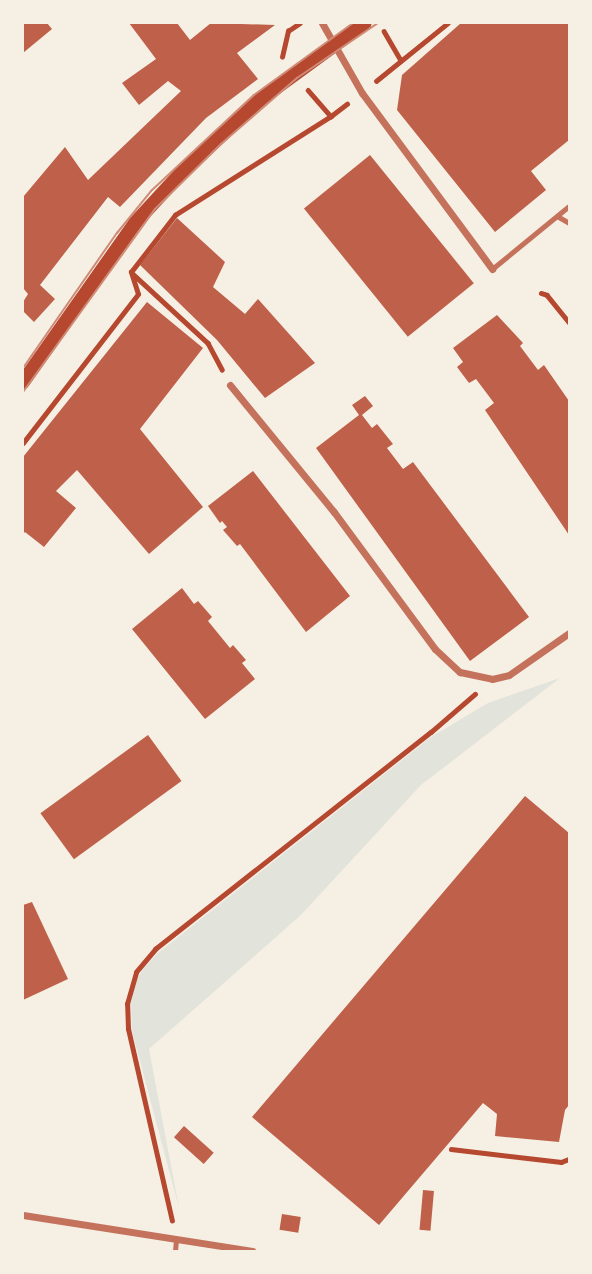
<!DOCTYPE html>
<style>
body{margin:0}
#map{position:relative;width:592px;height:1274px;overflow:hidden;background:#f6efe4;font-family:"Source Sans 3",sans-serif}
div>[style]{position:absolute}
.green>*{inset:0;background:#e2e4dc}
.building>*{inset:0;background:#bf614a;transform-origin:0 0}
.path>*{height:4.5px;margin:-2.25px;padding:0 2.25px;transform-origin:2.25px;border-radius:2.25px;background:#b5482f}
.service>*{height:5px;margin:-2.5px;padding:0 2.5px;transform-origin:2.5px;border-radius:2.5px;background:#c5725c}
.minor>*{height:7px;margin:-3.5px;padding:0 3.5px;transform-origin:3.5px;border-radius:3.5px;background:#c5725c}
.secondary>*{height:14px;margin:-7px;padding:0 7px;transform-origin:7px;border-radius:7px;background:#b5482f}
.tram>*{height:2px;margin:-1px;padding:0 1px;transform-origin:1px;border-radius:1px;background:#cf8b77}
span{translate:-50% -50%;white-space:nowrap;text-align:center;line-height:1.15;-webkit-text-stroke:7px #f6efe4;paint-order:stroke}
.frame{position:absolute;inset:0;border:24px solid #f6efe4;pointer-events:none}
</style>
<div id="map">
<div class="green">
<i style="clip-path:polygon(560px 678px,421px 785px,301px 915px,149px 1049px,179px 1208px,132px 1031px,131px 1004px,137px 979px,143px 969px,158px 953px,431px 737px,488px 703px)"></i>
</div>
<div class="building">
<i style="clip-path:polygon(23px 23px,47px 23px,52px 29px,23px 53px)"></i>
<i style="clip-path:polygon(129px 23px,177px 23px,190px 40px,211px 23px,275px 25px,237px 53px,258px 79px,206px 118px,120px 207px,108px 197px,40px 285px,55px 299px,34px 322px,23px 311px,23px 302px,28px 294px,23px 288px,23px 197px,65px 147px,88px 180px,181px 91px,168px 81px,139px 105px,122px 83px,156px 59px)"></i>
<i style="clip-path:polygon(461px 23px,569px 23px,569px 140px,531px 171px,546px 190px,495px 232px,397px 110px,402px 75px)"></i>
<i style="left:370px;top:155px;width:165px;height:85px;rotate:51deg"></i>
<i style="clip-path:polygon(177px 218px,225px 262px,213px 287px,245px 314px,258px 299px,315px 363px,265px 398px,217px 340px,140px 265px)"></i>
<i style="clip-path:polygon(147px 302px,203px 348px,140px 429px,203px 507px,149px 554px,77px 470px,56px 491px,76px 508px,44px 547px,25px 532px,23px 534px,23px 457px)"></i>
<i style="clip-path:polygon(497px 315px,523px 343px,520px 346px,538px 370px,544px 365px,569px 401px,569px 535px,485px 410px,494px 403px,476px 379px,469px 383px,457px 367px,463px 362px,453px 348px)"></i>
<i style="clip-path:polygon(365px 396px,373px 406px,362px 415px,372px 428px,377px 424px,393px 444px,387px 448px,403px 469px,413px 462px,529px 617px,470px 661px,316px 448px,359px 415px,352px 405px)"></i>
<i style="clip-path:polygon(253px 471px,350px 596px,306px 632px,240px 544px,237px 546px,223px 530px,227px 527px,222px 521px,220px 523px,208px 506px)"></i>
<i style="clip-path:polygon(182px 588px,194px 604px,198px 601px,212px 617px,208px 621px,230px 648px,233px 645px,246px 660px,242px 663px,255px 679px,205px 719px,132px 629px)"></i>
<i style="left:148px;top:735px;width:57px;height:133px;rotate:54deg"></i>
<i style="clip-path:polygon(525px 796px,569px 833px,569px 1105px,565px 1110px,559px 1142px,495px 1136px,497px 1114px,483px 1103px,379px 1225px,252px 1117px)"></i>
<i style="clip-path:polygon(32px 902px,68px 979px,23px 1000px,23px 905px)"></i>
<i style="left:184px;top:1126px;width:40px;height:15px;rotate:42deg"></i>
<i style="left:423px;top:1190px;width:11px;height:40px;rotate:5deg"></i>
<i style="left:282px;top:1214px;width:19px;height:16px;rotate:9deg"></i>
</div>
<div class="path">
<i style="left:384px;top:31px;width:34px;rotate:60deg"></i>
<i style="left:282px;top:57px;width:27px;rotate:-77deg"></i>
<i style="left:288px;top:31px;width:14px;rotate:-34deg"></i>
<i style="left:376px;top:81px;width:92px;rotate:-38.9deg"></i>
<i style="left:308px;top:90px;width:35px;rotate:49deg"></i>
<i style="left:331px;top:116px;width:20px;rotate:-37deg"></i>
<i style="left:133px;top:274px;width:102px;rotate:42.6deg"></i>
<i style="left:208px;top:343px;width:30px;rotate:62deg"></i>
<i style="left:541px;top:293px;width:6px;rotate:18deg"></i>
<i style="left:547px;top:295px;width:35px;rotate:51deg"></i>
<i style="left:23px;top:443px;width:188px;rotate:-52.3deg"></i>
<i style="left:138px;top:294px;width:23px;rotate:-108deg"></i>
<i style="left:131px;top:272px;width:72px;rotate:-52.3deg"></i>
<i style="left:175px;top:215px;width:185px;rotate:-32.4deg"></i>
<i style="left:451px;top:1149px;width:111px;rotate:6.7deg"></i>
<i style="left:561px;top:1162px;width:9px;rotate:-21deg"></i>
<i style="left:172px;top:1221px;width:197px;rotate:-102.9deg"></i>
<i style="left:128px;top:1029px;width:25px;rotate:-92deg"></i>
<i style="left:127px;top:1004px;width:33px;rotate:-74deg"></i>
<i style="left:136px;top:972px;width:30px;rotate:-50deg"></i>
<i style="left:155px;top:949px;width:351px;rotate:-38.2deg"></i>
<i style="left:431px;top:732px;width:58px;rotate:-40.8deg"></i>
</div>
<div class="service">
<i style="left:557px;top:216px;width:14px;rotate:30deg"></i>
<i style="left:492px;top:269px;width:99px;rotate:-39.3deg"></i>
<i style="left:175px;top:1251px;width:12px;rotate:-85deg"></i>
</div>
<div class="minor">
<i style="left:322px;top:23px;width:81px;rotate:60.3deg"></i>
<i style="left:362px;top:93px;width:219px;rotate:53.5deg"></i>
<i style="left:230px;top:385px;width:164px;rotate:50.7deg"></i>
<i style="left:334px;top:512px;width:170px;rotate:53.6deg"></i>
<i style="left:435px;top:649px;width:34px;rotate:43deg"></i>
<i style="left:460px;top:672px;width:33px;rotate:12deg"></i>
<i style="left:492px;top:679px;width:17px;rotate:-13deg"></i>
<i style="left:509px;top:675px;width:73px;rotate:-35deg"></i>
<i style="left:23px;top:1215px;width:232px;rotate:8.9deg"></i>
</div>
<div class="secondary">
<i style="left:23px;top:382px;width:194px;rotate:-54.8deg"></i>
<i style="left:135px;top:223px;width:69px;rotate:-47.3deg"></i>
<i style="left:182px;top:172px;width:109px;rotate:-42.8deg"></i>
<i style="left:262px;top:98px;width:127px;rotate:-36.1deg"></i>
</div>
<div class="tram">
<i style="left:23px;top:368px;width:165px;rotate:-55.2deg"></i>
<i style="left:117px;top:233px;width:54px;rotate:-51deg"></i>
<i style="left:151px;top:191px;width:141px;rotate:-43deg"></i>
<i style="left:254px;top:95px;width:122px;rotate:-36deg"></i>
<i style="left:23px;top:392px;width:226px;rotate:-54.2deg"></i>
<i style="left:155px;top:209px;width:93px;rotate:-44.6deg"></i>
<i style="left:221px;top:144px;width:101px;rotate:-41deg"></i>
<i style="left:297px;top:78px;width:98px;rotate:-34.2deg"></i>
</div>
<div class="frame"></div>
</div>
